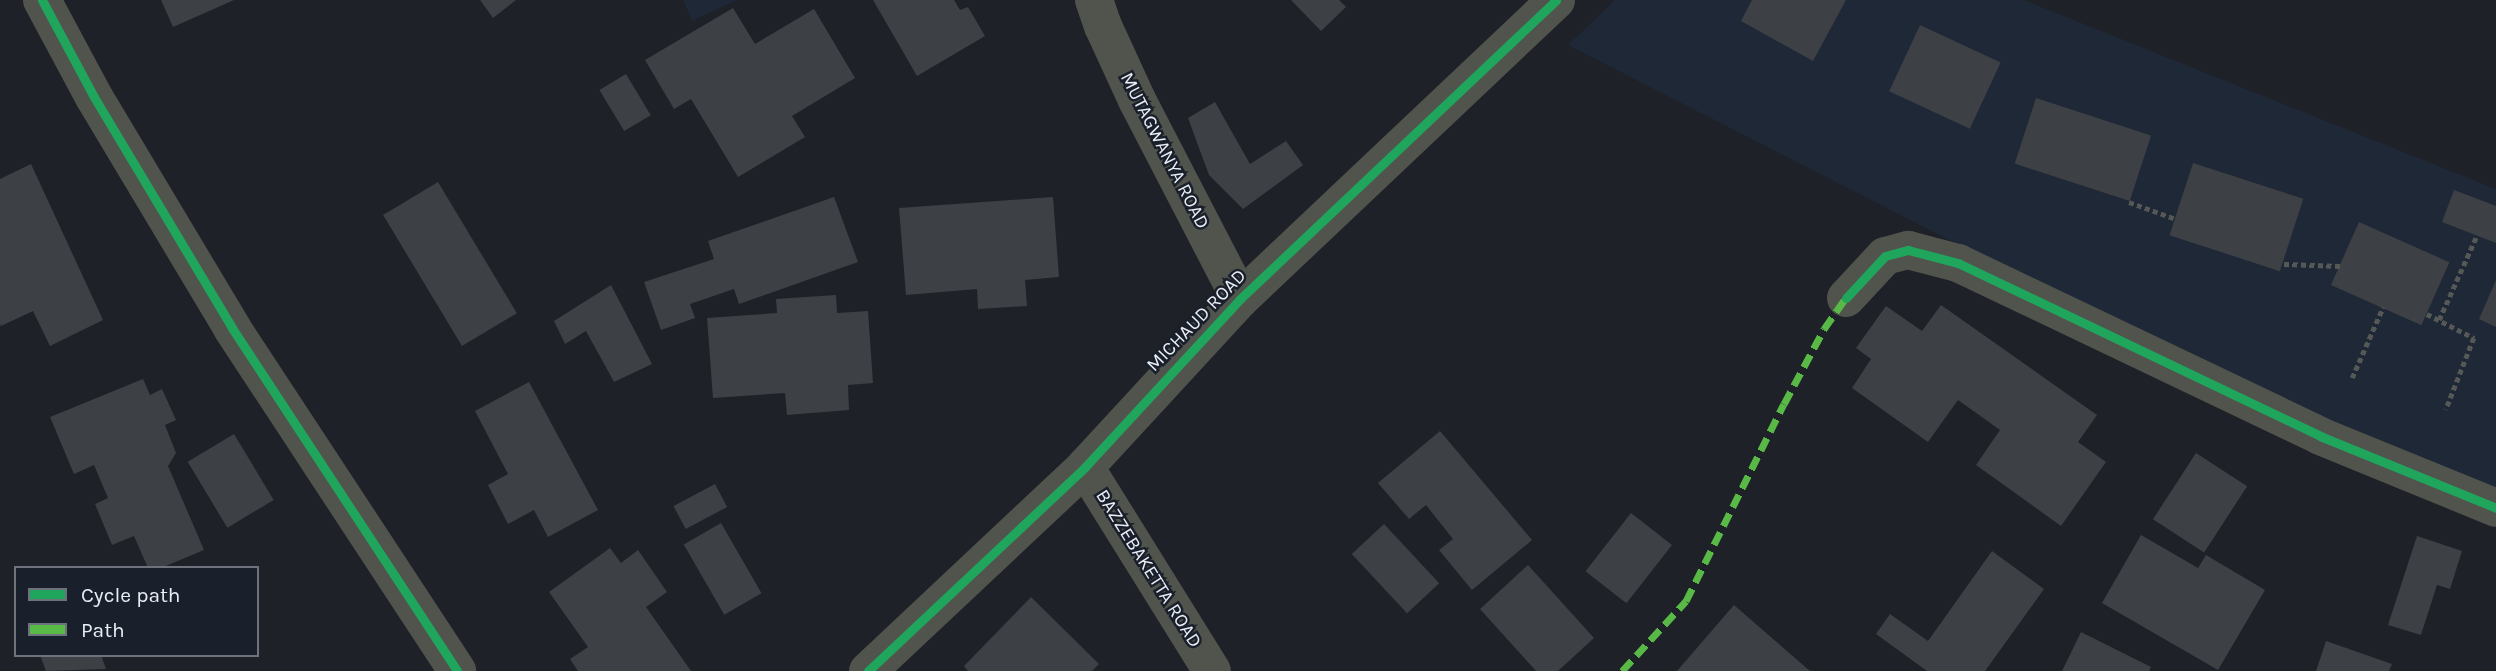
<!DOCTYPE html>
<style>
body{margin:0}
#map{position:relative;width:2496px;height:671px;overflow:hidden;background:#1e2127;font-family:Karla,sans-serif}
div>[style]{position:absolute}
.built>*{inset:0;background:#1f2837}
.building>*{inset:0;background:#3d4045;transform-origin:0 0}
.path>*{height:4.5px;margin-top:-2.25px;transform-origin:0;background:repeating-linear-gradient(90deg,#555855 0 5px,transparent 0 8.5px)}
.street>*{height:38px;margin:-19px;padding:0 19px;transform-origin:19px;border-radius:19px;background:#50544c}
.quiet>*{height:7px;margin-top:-3.5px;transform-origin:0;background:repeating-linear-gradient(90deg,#58b947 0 14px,transparent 0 21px)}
.cycleway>*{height:9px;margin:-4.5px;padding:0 4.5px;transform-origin:4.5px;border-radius:4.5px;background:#20a55d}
span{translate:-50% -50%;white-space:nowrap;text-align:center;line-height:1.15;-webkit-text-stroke:5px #1a202b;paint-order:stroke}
.street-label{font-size:19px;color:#e9edf5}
.legend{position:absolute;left:14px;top:566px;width:245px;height:91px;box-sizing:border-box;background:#1a202b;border:2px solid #6d727c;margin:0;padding:9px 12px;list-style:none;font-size:21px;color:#e9edf5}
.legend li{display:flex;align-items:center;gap:14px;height:35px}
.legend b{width:35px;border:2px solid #6d727c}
</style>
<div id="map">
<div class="built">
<i style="clip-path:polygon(683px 0,737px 0,692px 21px)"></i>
<i style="clip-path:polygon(1615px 0,2024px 0,2496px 189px,2496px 496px,2348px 444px,1568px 45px)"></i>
</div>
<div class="building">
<i style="clip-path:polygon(161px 0,234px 0,173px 27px)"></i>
<i style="clip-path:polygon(480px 0,516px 0,493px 18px)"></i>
<i style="clip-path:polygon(873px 0,954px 0,960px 10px,968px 7px,985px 36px,917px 76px)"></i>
<i style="clip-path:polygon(1291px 0,1339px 0,1346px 7px,1321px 31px)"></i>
<i style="clip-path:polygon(1752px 0,1846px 0,1813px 61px,1741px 21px)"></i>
<i style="clip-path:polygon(733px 8px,755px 44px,814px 9px,855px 78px,792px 116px,805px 137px,738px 177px,691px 99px,674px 109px,645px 60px)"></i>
<i style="left:1920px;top:25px;width:89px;height:73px;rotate:25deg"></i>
<i style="left:626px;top:74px;width:48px;height:31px;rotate:59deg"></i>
<i style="left:2036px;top:98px;width:121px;height:69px;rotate:18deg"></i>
<i style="clip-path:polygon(1215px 102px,1250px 164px,1286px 141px,1303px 165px,1243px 209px,1209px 175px,1188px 118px)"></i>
<i style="left:2193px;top:163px;width:116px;height:76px;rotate:18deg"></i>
<i style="clip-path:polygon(31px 164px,103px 320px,50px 346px,33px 311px,1px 326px,0 324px,0 179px)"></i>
<i style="left:438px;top:182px;width:153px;height:64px;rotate:59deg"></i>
<i style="clip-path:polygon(2454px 190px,2496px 206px,2496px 243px,2442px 222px)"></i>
<i style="clip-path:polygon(834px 197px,858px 262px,739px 304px,734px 289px,690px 304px,695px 318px,661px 330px,644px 282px,714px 259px,708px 241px)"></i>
<i style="clip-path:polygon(1053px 197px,1059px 277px,1025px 280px,1027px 306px,978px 309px,977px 289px,906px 295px,899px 208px)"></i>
<i style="left:2359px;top:222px;width:99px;height:69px;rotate:24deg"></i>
<i style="clip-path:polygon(2496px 280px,2496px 327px,2479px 319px)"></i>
<i style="clip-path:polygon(611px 285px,652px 364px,614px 382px,586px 331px,565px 344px,554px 321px)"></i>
<i style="clip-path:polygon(836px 295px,837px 313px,868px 311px,873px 383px,848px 385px,849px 410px,787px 415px,785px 393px,713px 398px,707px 318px,777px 313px,776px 299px)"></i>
<i style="clip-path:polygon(1941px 305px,2097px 415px,2078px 442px,2106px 462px,2061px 526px,1976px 465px,2000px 430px,1958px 400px,1928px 442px,1852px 388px,1871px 359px,1856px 348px,1886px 306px,1922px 331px)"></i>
<i style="clip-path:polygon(143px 379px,150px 395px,162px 389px,176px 420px,165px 425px,176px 453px,168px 466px,204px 550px,161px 568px,148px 568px,134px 536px,112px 545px,95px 504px,108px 498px,94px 465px,74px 474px,50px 417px)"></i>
<i style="clip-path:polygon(529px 382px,598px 510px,548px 537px,534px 510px,508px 524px,488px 485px,508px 474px,475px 411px)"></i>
<i style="clip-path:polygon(1440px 431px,1532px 540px,1472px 590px,1439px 550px,1453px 539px,1426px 505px,1409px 519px,1378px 483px)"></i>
<i style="left:234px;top:434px;width:77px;height:54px;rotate:59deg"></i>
<i style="left:2196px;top:453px;width:61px;height:79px;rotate:33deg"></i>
<i style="left:715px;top:484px;width:26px;height:47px;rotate:62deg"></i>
<i style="left:1631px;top:513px;width:52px;height:74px;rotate:38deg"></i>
<i style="left:721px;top:523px;width:81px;height:43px;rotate:60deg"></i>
<i style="left:1384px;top:524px;width:81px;height:44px;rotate:47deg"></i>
<i style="clip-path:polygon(2141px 535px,2198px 568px,2206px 555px,2265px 590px,2218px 670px,2102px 603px)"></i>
<i style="clip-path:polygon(2417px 536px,2462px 551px,2450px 589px,2437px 585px,2421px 635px,2388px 625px)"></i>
<i style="clip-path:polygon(610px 548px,621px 563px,638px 550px,667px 592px,646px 607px,691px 671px,578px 671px,570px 659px,588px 647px,549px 592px)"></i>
<i style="clip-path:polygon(1992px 551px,2044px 589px,1985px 671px,1927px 671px,1876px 634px,1890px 614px,1928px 641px)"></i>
<i style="clip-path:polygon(1528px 565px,1594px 638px,1558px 671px,1536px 671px,1480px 609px)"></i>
<i style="clip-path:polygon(1031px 597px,1099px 664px,1092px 671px,968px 671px,964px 666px)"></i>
<i style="clip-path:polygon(1734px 605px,1810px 671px,1677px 671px)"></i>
<i style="clip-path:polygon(2081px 632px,2151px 667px,2149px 671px,2062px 671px)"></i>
<i style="clip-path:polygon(2326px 641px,2392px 664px,2389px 671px,2316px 671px)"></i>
<i style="clip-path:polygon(40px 655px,101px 655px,106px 669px,46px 671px)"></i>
</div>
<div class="path">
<i style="left:2129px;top:202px;width:50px;rotate:19.9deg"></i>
<i style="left:2284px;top:264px;width:56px;rotate:2deg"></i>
<i style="left:2427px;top:314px;width:53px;rotate:27.1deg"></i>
<i style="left:2474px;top:338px;width:77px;rotate:111.3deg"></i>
<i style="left:2439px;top:320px;width:93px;rotate:-65.9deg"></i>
<i style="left:2352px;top:378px;width:77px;rotate:-66.4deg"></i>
</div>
<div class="street">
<i style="left:42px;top:0;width:110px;rotate:61.8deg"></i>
<i style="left:94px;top:97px;width:269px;rotate:59.1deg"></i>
<i style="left:232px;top:328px;width:410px;rotate:56.7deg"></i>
<i style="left:1094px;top:0;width:28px;rotate:71deg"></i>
<i style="left:1103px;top:26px;width:81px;rotate:65.3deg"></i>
<i style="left:1137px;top:100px;width:224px;rotate:62.6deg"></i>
<i style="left:1846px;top:298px;width:57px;rotate:-47.1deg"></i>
<i style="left:1885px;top:256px;width:24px;rotate:-15deg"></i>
<i style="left:1908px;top:250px;width:52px;rotate:14.6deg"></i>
<i style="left:1958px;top:263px;width:401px;rotate:25.5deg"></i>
<i style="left:2320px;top:436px;width:190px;rotate:22.2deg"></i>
<i style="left:1085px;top:467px;width:240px;rotate:58.1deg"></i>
<i style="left:868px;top:671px;width:298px;rotate:-43.2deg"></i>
<i style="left:1085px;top:467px;width:229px;rotate:-47.3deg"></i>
<i style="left:1240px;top:299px;width:435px;rotate:-43.4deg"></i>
</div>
<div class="quiet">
<i style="left:1622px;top:671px;width:95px;rotate:-47.6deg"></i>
<i style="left:1686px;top:601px;width:220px;rotate:-63.6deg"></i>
<i style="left:1784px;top:404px;width:85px;rotate:-61.9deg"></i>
<i style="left:1824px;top:329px;width:38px;rotate:-55deg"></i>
</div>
<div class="cycleway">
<i style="left:42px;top:0;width:110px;rotate:61.8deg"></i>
<i style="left:94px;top:97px;width:269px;rotate:59.1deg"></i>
<i style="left:232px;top:328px;width:410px;rotate:56.7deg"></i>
<i style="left:1846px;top:298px;width:57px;rotate:-47.1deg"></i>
<i style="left:1885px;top:256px;width:24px;rotate:-15deg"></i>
<i style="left:1908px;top:250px;width:52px;rotate:14.6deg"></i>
<i style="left:1958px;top:263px;width:401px;rotate:25.5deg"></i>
<i style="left:2320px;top:436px;width:190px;rotate:22.2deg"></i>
<i style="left:868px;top:671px;width:298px;rotate:-43.2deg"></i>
<i style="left:1085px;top:467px;width:229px;rotate:-47.3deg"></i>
<i style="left:1240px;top:299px;width:435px;rotate:-43.4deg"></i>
</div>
<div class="street-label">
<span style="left:1164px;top:151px;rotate:63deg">MUTAGWANYA ROAD</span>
<span style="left:1197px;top:321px;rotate:-46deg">MICHAUD ROAD</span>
<span style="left:1148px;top:569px;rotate:58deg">BAZZEBAKETTA ROAD</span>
</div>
<ul class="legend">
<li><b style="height:9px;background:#20a55d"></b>Cycle path</li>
<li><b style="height:9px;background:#58b947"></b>Path</li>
</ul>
</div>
